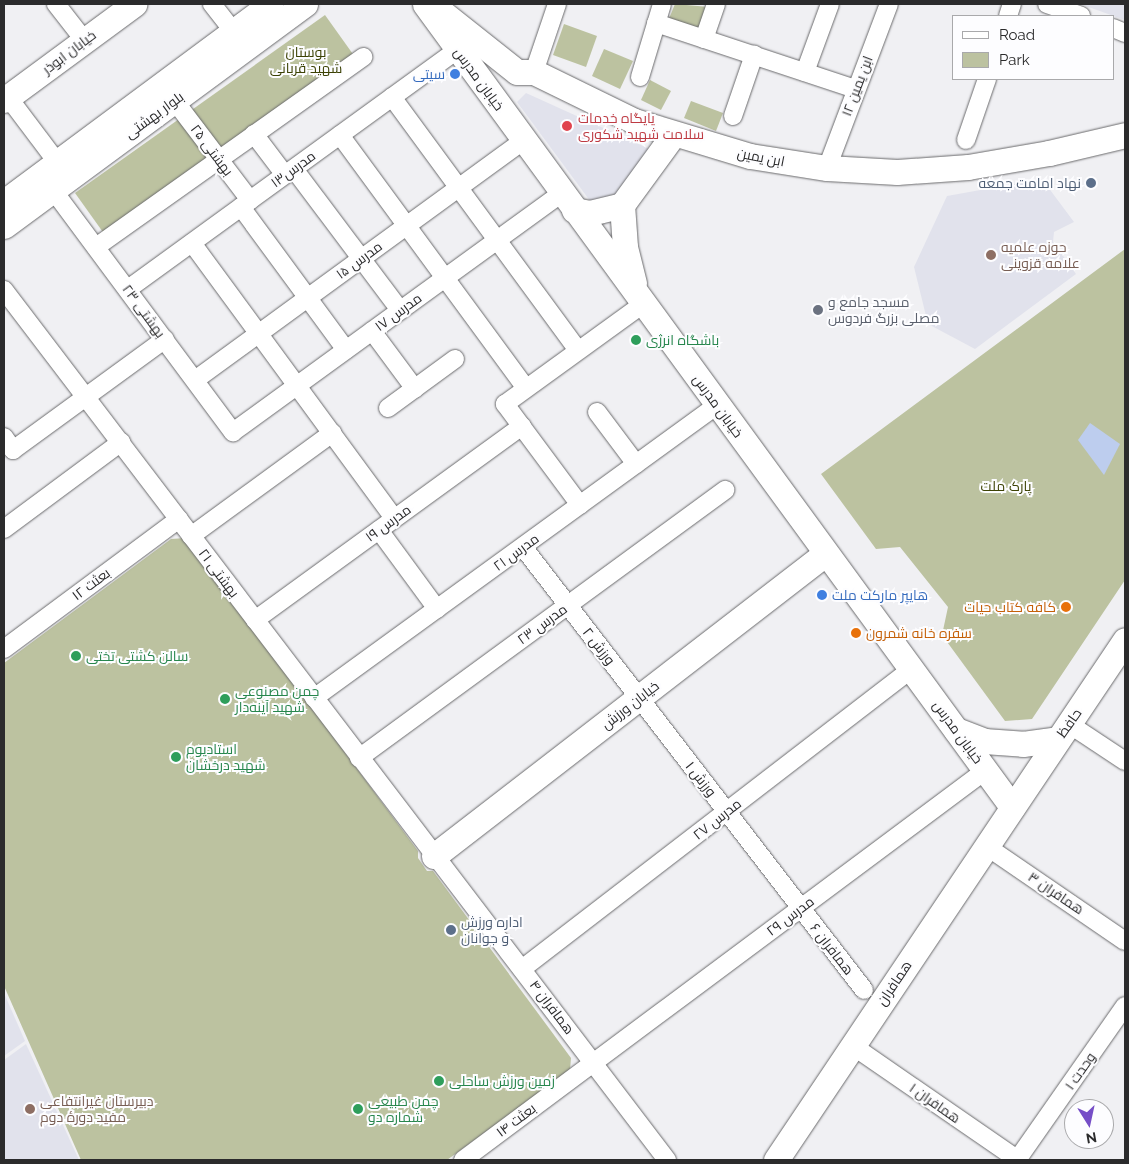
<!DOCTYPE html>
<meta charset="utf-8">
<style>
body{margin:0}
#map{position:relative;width:1129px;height:1164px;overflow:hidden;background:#f0f0f3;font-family:Raleway,Cairo,sans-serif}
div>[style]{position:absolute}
.built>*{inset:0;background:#e1e2ec}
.green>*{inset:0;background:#bcc2a0}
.water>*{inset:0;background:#bdcdee}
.roads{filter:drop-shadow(0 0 1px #6a6a6c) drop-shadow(0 0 1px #6a6a6c)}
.street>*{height:18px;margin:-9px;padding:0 9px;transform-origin:9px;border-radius:9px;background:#fff}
.secondary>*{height:25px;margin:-12.5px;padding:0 12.5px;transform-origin:12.5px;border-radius:12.5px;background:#fff}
.dots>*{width:14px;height:14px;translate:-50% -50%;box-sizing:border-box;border:2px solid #fdfdff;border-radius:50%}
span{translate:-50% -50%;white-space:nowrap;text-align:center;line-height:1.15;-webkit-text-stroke:4px #fdfdff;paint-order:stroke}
.street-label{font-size:14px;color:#2b2b2c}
.park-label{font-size:14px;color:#3c4204}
.shop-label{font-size:14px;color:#366cbe}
.right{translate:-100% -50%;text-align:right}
.left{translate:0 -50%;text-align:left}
.health-label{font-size:14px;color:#be3a42}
.service-label{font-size:14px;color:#4e5e75}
.education-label{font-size:14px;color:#785e54}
.worship-label{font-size:14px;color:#5b616d}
.leisure-label{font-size:14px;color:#27864d}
.food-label{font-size:14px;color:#c56008}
.frame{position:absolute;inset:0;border:5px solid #2b2b2c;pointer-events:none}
.legend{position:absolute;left:952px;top:15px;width:162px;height:65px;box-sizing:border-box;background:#fdfdff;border:1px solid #a9a9ab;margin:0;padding:6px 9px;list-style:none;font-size:15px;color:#2b2b2c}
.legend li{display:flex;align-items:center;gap:10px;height:25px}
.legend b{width:25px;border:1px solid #a9a9ab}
.north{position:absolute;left:1064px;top:1099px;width:50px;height:50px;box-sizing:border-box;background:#fdfdff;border:1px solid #a9a9ab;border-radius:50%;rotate:170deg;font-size:14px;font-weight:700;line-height:20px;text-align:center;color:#2b2b2c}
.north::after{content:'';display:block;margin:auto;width:18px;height:22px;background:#764ec7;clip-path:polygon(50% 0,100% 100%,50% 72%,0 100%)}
</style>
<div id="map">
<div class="built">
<div style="clip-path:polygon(1080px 4px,1125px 4px,1125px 20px)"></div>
<div style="clip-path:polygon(526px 93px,654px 151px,619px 201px,596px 209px,517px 102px)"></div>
<div style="clip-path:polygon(1042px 179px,1074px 222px,1054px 232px,1053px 242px,1076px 274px,975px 349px,928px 324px,914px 267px,947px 196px)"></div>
<div style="clip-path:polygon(4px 993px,25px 1041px,4px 1056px)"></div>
<div style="clip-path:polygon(26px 1044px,79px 1160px,6px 1160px,4px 1157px,4px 1060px)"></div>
</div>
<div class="green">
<div style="clip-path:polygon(675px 4px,709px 7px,700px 33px,668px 21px)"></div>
<div style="clip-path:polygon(325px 15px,355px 57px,105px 235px,75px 193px)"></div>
<div style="clip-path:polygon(564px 24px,597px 36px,586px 67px,553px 55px)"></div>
<div style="clip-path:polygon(604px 49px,633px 61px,620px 89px,592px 76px)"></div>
<div style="clip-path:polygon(650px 80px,671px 91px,661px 110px,641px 100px)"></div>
<div style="clip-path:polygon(691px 101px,723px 113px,716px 131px,684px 118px)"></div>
<div style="clip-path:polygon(1125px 249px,1125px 580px,1032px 719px,1005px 721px,942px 635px,948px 607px,900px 547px,876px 549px,821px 474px)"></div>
<div style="clip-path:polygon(186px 538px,418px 851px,418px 858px,427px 871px,433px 871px,571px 1058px,570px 1070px,447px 1160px,81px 1160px,4px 986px,4px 663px,171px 539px)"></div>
</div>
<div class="water">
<div style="clip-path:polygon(1090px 423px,1120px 444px,1104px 475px,1078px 440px)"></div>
</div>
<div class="roads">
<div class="street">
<div style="left:56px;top:4px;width:46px;rotate:52.1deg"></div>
<div style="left:212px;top:4px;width:34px;rotate:52deg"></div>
<div style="left:1047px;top:4px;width:36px;rotate:19deg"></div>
<div style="left:1008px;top:16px;width:13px;rotate:-72deg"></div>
<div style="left:656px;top:23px;width:210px;rotate:18.3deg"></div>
<div style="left:1113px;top:28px;width:13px;rotate:23deg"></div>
<div style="left:704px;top:39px;width:37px;rotate:-71deg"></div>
<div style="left:534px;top:72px;width:72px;rotate:-71.3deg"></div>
<div style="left:805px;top:72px;width:72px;rotate:-69.8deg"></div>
<div style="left:640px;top:77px;width:76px;rotate:-73.2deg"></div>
<div style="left:8px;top:97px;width:81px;rotate:53deg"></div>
<div style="left:392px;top:97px;width:314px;rotate:53.7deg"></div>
<div style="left:174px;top:100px;width:126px;rotate:52.8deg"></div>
<div style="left:733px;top:116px;width:65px;rotate:-71deg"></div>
<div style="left:254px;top:134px;width:51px;rotate:52.9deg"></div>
<div style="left:340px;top:135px;width:314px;rotate:53.7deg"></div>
<div style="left:966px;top:140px;width:65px;rotate:-71deg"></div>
<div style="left:827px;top:168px;width:175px;rotate:-69.3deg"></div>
<div style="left:294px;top:169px;width:176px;rotate:53.1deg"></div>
<div style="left:53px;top:190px;width:302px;rotate:53.4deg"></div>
<div style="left:233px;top:432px;width:407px;rotate:-36deg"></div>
<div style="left:241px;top:207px;width:177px;rotate:53.7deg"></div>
<div style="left:192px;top:243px;width:341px;rotate:53.7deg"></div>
<div style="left:96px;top:247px;width:328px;rotate:-35.4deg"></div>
<div style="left:128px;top:289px;width:408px;rotate:-36deg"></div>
<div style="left:4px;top:290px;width:1094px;rotate:52.69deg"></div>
<div style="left:372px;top:331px;width:72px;rotate:53.4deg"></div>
<div style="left:195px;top:380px;width:407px;rotate:-36.1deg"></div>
<div style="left:388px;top:408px;width:83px;rotate:-36.2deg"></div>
<div style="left:597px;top:412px;width:65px;rotate:53.1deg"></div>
<div style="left:4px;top:437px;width:16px;rotate:55deg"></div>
<div style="left:13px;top:450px;width:188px;rotate:-36.1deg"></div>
<div style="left:580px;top:505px;width:126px;rotate:-126.6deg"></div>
<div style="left:505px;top:404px;width:170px;rotate:-35.9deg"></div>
<div style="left:4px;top:529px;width:146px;rotate:-36.6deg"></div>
<div style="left:379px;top:530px;width:98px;rotate:53.7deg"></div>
<div style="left:191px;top:536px;width:175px;rotate:-36.1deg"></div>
<div style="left:523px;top:547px;width:559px;rotate:52.41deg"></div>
<div style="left:255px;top:620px;width:330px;rotate:-36deg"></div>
<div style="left:4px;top:649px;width:218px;rotate:-36.6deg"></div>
<div style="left:314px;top:698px;width:498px;rotate:-36deg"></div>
<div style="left:1069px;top:724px;width:67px;rotate:33.5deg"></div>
<div style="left:359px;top:758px;width:454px;rotate:-36.2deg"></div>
<div style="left:986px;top:846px;width:168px;rotate:34.4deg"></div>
<div style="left:522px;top:969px;width:491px;rotate:-37.6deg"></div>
<div style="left:853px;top:1046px;width:201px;rotate:34.6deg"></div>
<div style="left:463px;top:1160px;width:652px;rotate:-36.71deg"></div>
<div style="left:1017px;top:1160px;width:188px;rotate:-55deg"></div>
</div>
<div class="secondary">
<div style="left:425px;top:4px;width:995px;rotate:53.83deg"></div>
<div style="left:444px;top:14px;width:93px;rotate:38.5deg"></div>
<div style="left:517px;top:72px;width:17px"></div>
<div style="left:534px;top:72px;width:111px;rotate:26.1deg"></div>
<div style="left:634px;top:121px;width:121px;rotate:16.8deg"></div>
<div style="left:750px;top:156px;width:78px;rotate:8.9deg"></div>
<div style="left:827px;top:168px;width:70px;rotate:3.3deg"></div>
<div style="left:897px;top:172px;width:71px;rotate:-4deg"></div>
<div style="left:968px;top:167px;width:82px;rotate:-9.8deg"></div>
<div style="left:1049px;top:153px;width:78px;rotate:-13.3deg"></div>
<div style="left:4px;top:100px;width:162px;rotate:-36.4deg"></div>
<div style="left:4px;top:202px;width:332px;rotate:-36.6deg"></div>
<div style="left:622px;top:205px;width:42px;rotate:85.9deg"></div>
<div style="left:625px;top:247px;width:37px;rotate:76deg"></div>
<div style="left:622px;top:205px;width:87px;rotate:-53.9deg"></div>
<div style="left:574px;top:210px;width:16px;rotate:11deg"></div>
<div style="left:590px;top:213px;width:33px;rotate:-14deg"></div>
<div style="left:4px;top:226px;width:374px;rotate:-36.4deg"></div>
<div style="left:956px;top:730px;width:30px;rotate:21deg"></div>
<div style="left:984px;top:741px;width:39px;rotate:4deg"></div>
<div style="left:1023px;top:744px;width:35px;rotate:-8deg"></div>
<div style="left:434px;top:856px;width:495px;rotate:-37.7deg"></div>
<div style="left:776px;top:1160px;width:626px;rotate:-56.13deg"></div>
</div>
</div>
<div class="dots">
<div style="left:455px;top:74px;background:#3f7fe0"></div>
<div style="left:567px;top:126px;background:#e0444e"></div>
<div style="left:1091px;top:183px;background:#5c6f8a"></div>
<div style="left:991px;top:255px;background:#8d6e63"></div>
<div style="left:818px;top:310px;background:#6b7280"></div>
<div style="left:636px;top:340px;background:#2e9e5b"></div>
<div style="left:822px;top:595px;background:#3f7fe0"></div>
<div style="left:1066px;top:607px;background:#e8710a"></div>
<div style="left:856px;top:633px;background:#e8710a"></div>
<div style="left:76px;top:656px;background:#2e9e5b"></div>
<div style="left:225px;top:699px;background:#2e9e5b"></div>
<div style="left:176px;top:757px;background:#2e9e5b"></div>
<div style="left:451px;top:930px;background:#5c6f8a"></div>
<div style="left:439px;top:1081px;background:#2e9e5b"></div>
<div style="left:30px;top:1109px;background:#8d6e63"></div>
<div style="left:358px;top:1109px;background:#2e9e5b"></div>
</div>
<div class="street-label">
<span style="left:69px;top:52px;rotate:-37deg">خیابان ابوذر</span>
<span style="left:479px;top:79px;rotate:54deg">خیابان مدرس</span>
<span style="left:857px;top:86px;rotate:-69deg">ابن یمین ۱۲</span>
<span style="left:154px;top:115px;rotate:-36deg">بلوار بهشتی</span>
<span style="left:212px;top:150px;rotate:53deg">بهشتی ۲۵</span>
<span style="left:761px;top:157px;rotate:11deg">ابن یمین</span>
<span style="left:293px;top:169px;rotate:-36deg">مدرس۱۳</span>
<span style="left:359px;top:260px;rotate:-36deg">مدرس ۱۵</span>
<span style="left:144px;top:311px;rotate:54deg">بهشتی ۲۳</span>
<span style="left:398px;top:312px;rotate:-36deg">مدرس ۱۷</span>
<span style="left:718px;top:406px;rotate:54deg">خیابان مدرس</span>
<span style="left:388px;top:523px;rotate:-36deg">مدرس ۱۹</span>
<span style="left:516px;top:552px;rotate:-36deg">مدرس ۲۱</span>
<span style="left:219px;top:573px;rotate:53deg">بهشتی ۲۱</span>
<span style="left:91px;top:584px;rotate:-37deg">بعثت ۱۲</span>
<span style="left:542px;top:624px;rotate:-36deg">مدرس ۲۳</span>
<span style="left:599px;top:646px;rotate:52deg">ورزش ۲</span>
<span style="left:630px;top:705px;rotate:-38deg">خیابان ورزش</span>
<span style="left:1069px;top:723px;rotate:-55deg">حافظ</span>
<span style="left:958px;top:732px;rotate:54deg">خیابان مدرس</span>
<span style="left:701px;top:779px;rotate:52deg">ورزش ۱</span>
<span style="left:717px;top:819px;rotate:-38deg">مدرس ۲۷</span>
<span style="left:1056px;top:893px;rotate:34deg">همافران ۳</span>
<span style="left:790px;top:916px;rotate:-37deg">مدرس ۲۹</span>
<span style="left:832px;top:949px;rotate:52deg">همافران ۶</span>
<span style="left:894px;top:983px;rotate:-56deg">همافران</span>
<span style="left:552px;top:1007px;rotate:53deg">همافران ۴</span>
<span style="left:1080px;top:1071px;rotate:-55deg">وحدت ۱</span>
<span style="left:935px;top:1103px;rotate:35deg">همافران ۱</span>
<span style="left:516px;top:1120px;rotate:-37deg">بعثت ۱۴</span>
</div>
<div class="park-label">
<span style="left:306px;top:60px">بوستان<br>شهید قربانی</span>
<span style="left:1006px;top:486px">پارک ملت</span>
</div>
<div class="shop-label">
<span class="right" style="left:445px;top:74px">سیتی</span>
<span class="left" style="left:832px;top:595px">هایپر مارکت ملت</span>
</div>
<div class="health-label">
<span class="left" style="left:578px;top:126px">پایگاه خدمات<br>سلامت شهید شکوری</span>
</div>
<div class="service-label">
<span class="right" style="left:1081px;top:183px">نهاد امامت جمعه</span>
<span class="left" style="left:461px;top:930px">اداره ورزش<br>و جوانان</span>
</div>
<div class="education-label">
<span class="left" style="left:1001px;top:255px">حوزه علمیه<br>علامه قزوینی</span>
<span class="left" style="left:40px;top:1109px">دبیرستان غیرانتفاعی<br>مفید دورهٔ دوم</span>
</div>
<div class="worship-label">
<span class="left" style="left:828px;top:310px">مسجد جامع و<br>مصلی بزرگ فردوس</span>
</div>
<div class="leisure-label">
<span class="left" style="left:646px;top:340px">باشگاه انرژی</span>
<span class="left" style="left:86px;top:656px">سالن کشتی تختی</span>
<span class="left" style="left:235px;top:699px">چمن مصنوعی<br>شهید آینه‌دار</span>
<span class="left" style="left:186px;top:757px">استادیوم<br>شهید درخشان</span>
<span class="left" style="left:449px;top:1081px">زمین ورزش ساحلی</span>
<span class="left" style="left:368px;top:1109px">چمن طبیعی<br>شماره دو</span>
</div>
<div class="food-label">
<span class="right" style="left:1056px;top:607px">کافه کتاب حیات</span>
<span class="left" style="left:866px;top:633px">سفره خانه شمرون</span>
</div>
<div class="frame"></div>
<ul class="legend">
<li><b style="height:6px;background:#fff"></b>Road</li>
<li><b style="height:14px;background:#bcc2a0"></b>Park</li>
</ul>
<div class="north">N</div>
</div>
